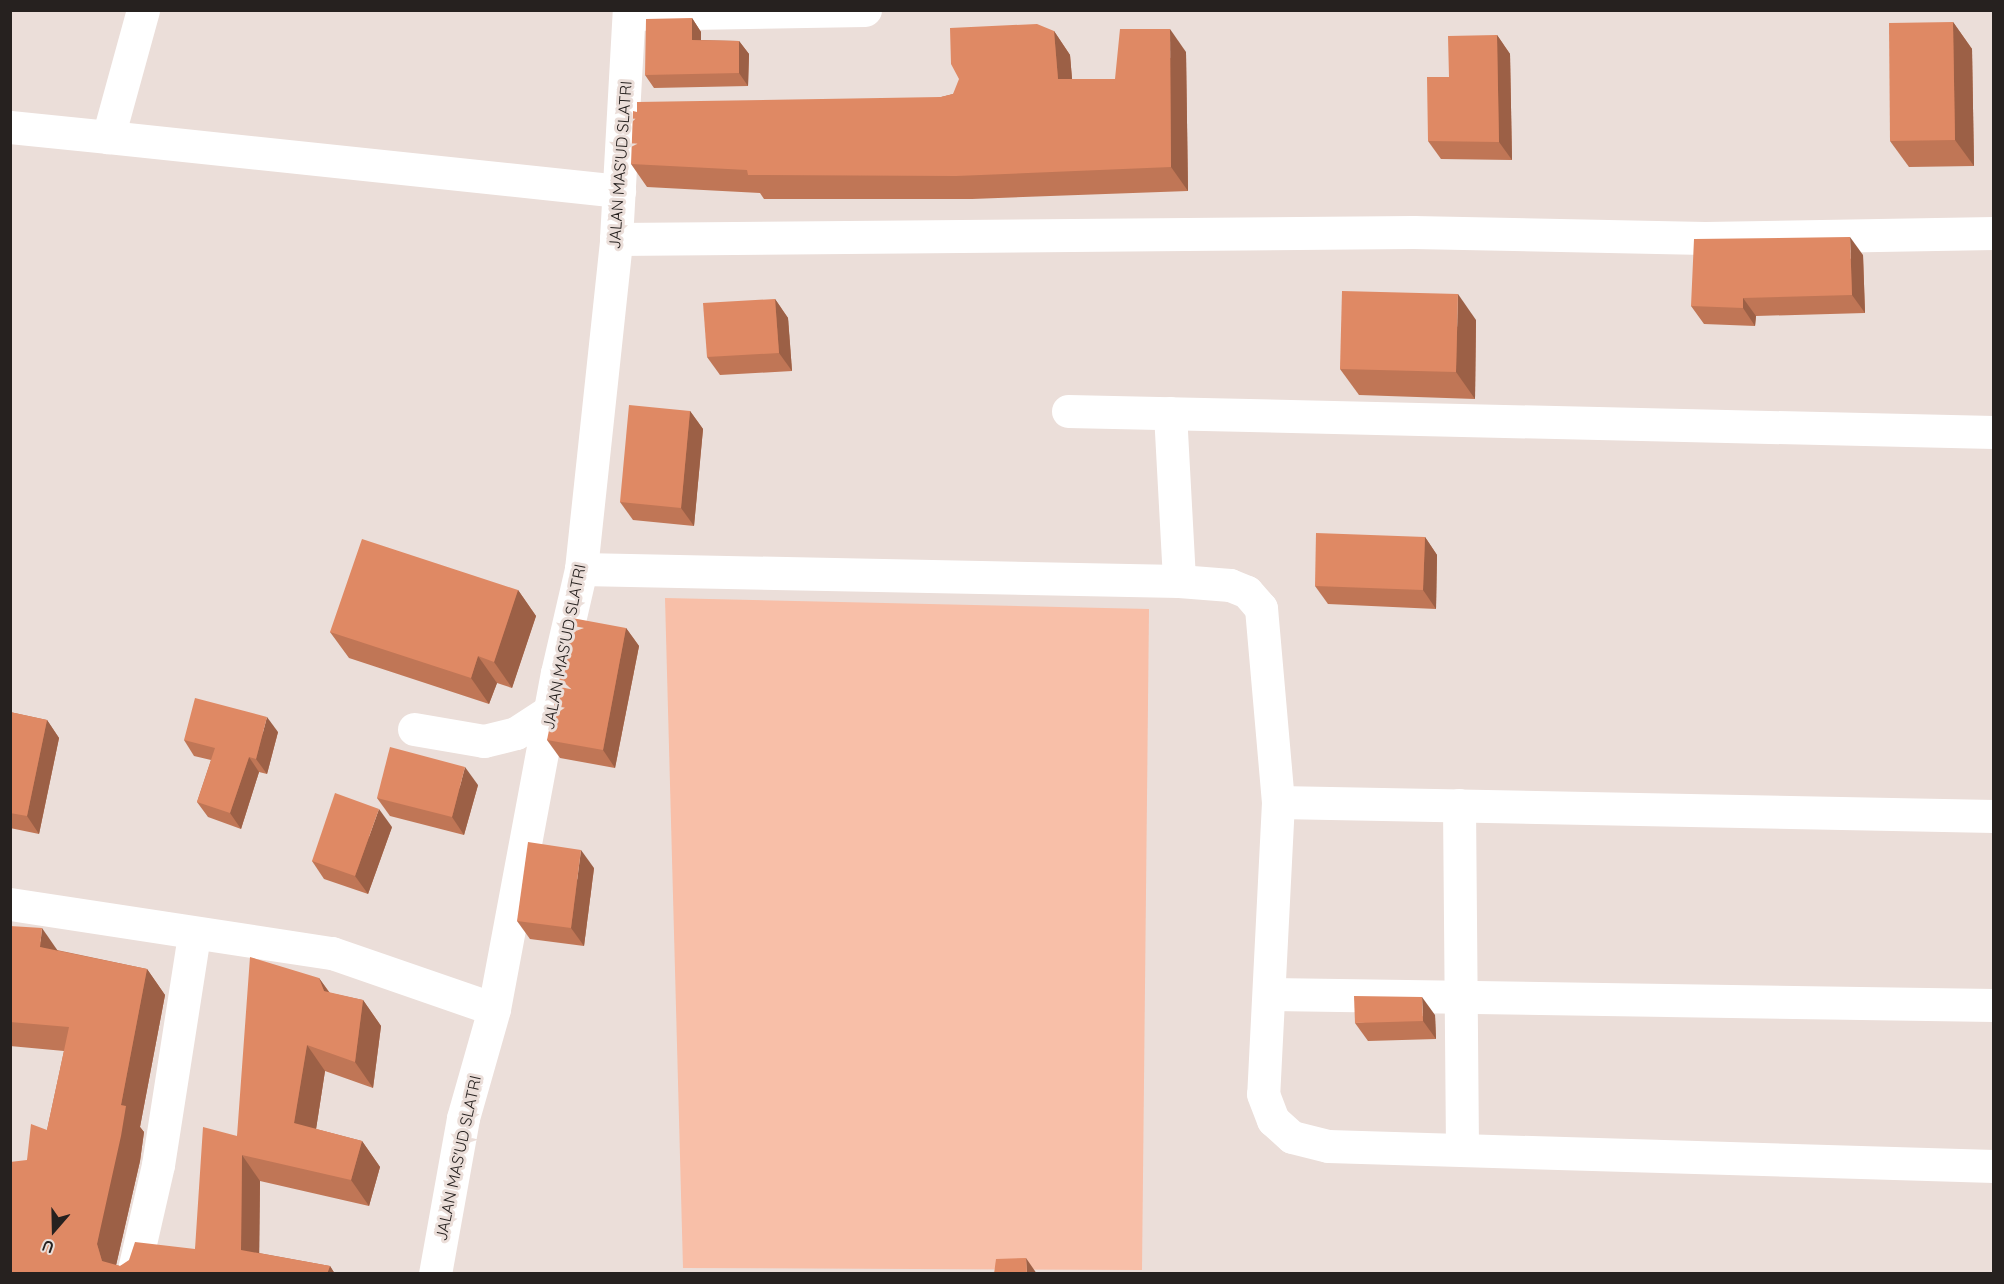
<!DOCTYPE html>
<style>
body{margin:0}
#map{position:relative;width:2004px;height:1284px;overflow:hidden;background:#ebded9;font-family:Quicksand,sans-serif}
div>[style]{position:absolute}
.green>*{inset:0;background:#f8bfa8}
.minor>*{height:33px;margin:-16.5px;padding:0 16.5px;transform-origin:16.5px;border-radius:16.5px;background:#fff}
.wall>*{inset:0;background:#c07656}
.shaded-wall>*{inset:0;background:#9c6046}
.building>*{inset:0;background:#df8964}
span{translate:-50% -50%;white-space:nowrap;text-align:center;line-height:1.15;-webkit-text-stroke:6px #ebded9;paint-order:stroke}
.street-label{font-size:16px;color:#26211f}
.frame{position:absolute;inset:0;border:12px solid #26211f;pointer-events:none}
.north{position:absolute;left:24px;top:1200px;width:60px;height:60px;-webkit-text-stroke:4px #ebded9;paint-order:stroke;rotate:200deg;font-size:16px;font-weight:700;line-height:24px;text-align:center;color:#26211f}
.north::after{content:'';display:block;margin:auto;width:21px;height:27px;background:#26211f;clip-path:polygon(50% 0,100% 100%,50% 72%,0 100%)}
</style>
<div id="map">
<div class="green">
<div style="clip-path:polygon(665px 598px,1149px 609px,1142px 1270px,683px 1268px)"></div>
</div>
<div class="minor">
<div style="left:143px;top:10px;width:132px;rotate:105.4deg"></div>
<div style="left:108px;top:137px;width:514px;rotate:6.03deg"></div>
<div style="left:629px;top:14px;width:236px;rotate:-1deg"></div>
<div style="left:10px;top:127px;width:99px;rotate:5.8deg"></div>
<div style="left:616px;top:239px;width:797px;rotate:-0.5deg"></div>
<div style="left:1413px;top:232px;width:292px;rotate:1.2deg"></div>
<div style="left:1705px;top:238px;width:289px;rotate:-1deg"></div>
<div style="left:1068px;top:411px;width:926px;rotate:1.3deg"></div>
<div style="left:1170px;top:413px;width:168px;rotate:86.9deg"></div>
<div style="left:581px;top:569px;width:598px;rotate:1.15deg"></div>
<div style="left:1179px;top:581px;width:51px;rotate:4.5deg"></div>
<div style="left:1230px;top:585px;width:18px;rotate:22deg"></div>
<div style="left:1247px;top:592px;width:21px;rotate:49deg"></div>
<div style="left:1261px;top:608px;width:195px;rotate:85deg"></div>
<div style="left:1278px;top:802px;width:292px;rotate:92.9deg"></div>
<div style="left:1263px;top:1094px;width:28px;rotate:69deg"></div>
<div style="left:1273px;top:1120px;width:25px;rotate:42deg"></div>
<div style="left:1292px;top:1137px;width:37px;rotate:14deg"></div>
<div style="left:1328px;top:1146px;width:666px;rotate:1.72deg"></div>
<div style="left:414px;top:729px;width:71px;rotate:9.7deg"></div>
<div style="left:484px;top:741px;width:33px;rotate:-14deg"></div>
<div style="left:516px;top:733px;width:42px;rotate:-33.3deg"></div>
<div style="left:1278px;top:802px;width:716px;rotate:1.12deg"></div>
<div style="left:1459px;top:805px;width:345px;rotate:89.5deg"></div>
<div style="left:10px;top:904px;width:326px;rotate:8.7deg"></div>
<div style="left:332px;top:953px;width:171px;rotate:19.1deg"></div>
<div style="left:1271px;top:994px;width:723px;rotate:0.87deg"></div>
<div style="left:133px;top:1274px;width:112px;rotate:-77.1deg"></div>
<div style="left:158px;top:1165px;width:234px;rotate:-81.1deg"></div>
<div style="left:435px;top:1274px;width:158px;rotate:-79.8deg"></div>
<div style="left:463px;top:1118px;width:113px;rotate:-74.1deg"></div>
<div style="left:494px;top:1009px;width:342px;rotate:-79.4deg"></div>
<div style="left:557px;top:673px;width:107px;rotate:-77deg"></div>
<div style="left:581px;top:569px;width:332px;rotate:-83.9deg"></div>
<div style="left:616px;top:239px;width:229px;rotate:-86.8deg"></div>
</div>
<div class="wall">
<div style="clip-path:polygon(692px 18px,701px 32px,701px 40px,739px 41px,749px 54px,748px 86px,654px 88px,645px 75px)"></div>
<div style="clip-path:polygon(1953px 22px,1972px 49px,1974px 166px,1909px 167px,1890px 141px)"></div>
<div style="clip-path:polygon(1054px 31px,1070px 55px,1072px 79px,1115px 79px,1186px 52px,1188px 191px,972px 199px,764px 199px,760px 193px,647px 187px,631px 164px,941px 97px,953px 94px)"></div>
<div style="clip-path:polygon(1497px 35px,1510px 54px,1512px 160px,1441px 159px,1428px 141px,1449px 77px)"></div>
<div style="clip-path:polygon(1863px 255px,1865px 313px,1756px 316px,1755px 326px,1704px 324px,1691px 306px)"></div>
<div style="clip-path:polygon(775px 299px,788px 318px,792px 371px,720px 375px,707px 357px)"></div>
<div style="clip-path:polygon(1476px 320px,1475px 399px,1359px 395px,1340px 369px)"></div>
<div style="clip-path:polygon(690px 411px,703px 429px,694px 526px,633px 520px,620px 502px)"></div>
<div style="clip-path:polygon(1425px 537px,1437px 555px,1436px 609px,1328px 604px,1315px 586px)"></div>
<div style="clip-path:polygon(518px 590px,536px 616px,512px 688px,497px 683px,489px 704px,349px 658px,330px 632px)"></div>
<div style="clip-path:polygon(626px 628px,639px 646px,615px 768px,560px 758px,547px 740px)"></div>
<div style="clip-path:polygon(10px 712px,47px 720px,59px 738px,39px 834px,10px 828px)"></div>
<div style="clip-path:polygon(278px 732px,267px 774px,259px 772px,241px 829px,208px 817px,197px 802px,211px 760px,194px 756px,184px 740px)"></div>
<div style="clip-path:polygon(478px 785px,464px 835px,390px 816px,377px 798px)"></div>
<div style="clip-path:polygon(392px 827px,368px 894px,324px 879px,312px 861px)"></div>
<div style="clip-path:polygon(594px 868px,584px 946px,530px 939px,517px 921px)"></div>
<div style="clip-path:polygon(10px 926px,57px 950px,147px 969px,165px 995px,140px 1127px,144px 1132px,140px 1161px,116px 1265px,120px 1266px,195px 1249px,237px 1136px,319px 978px,330px 993px,363px 1000px,381px 1026px,373px 1088px,325px 1071px,316px 1129px,362px 1141px,380px 1167px,369px 1206px,260px 1181px,259px 1253px,330px 1266px,335px 1274px,10px 1274px,27px 1160px,47px 1130px,64px 1051px,10px 1046px)"></div>
<div style="clip-path:polygon(1435px 1015px,1436px 1039px,1368px 1041px,1355px 1023px)"></div>
</div>
<div class="shaded-wall">
<div style="clip-path:polygon(692px 18px,701px 32px,701px 53px,692px 40px)"></div>
<div style="clip-path:polygon(1953px 22px,1972px 49px,1974px 166px,1955px 140px)"></div>
<div style="clip-path:polygon(1170px 29px,1186px 52px,1188px 191px,1171px 167px)"></div>
<div style="clip-path:polygon(1054px 31px,1070px 55px,1074px 102px,1058px 79px)"></div>
<div style="clip-path:polygon(1497px 35px,1510px 54px,1512px 160px,1499px 142px)"></div>
<div style="clip-path:polygon(739px 41px,749px 54px,748px 86px,739px 73px)"></div>
<div style="clip-path:polygon(1850px 237px,1863px 255px,1865px 313px,1852px 295px)"></div>
<div style="clip-path:polygon(1458px 294px,1476px 320px,1475px 399px,1456px 372px)"></div>
<div style="clip-path:polygon(1743px 298px,1756px 316px,1755px 326px,1743px 308px)"></div>
<div style="clip-path:polygon(775px 299px,788px 318px,792px 371px,779px 353px)"></div>
<div style="clip-path:polygon(690px 411px,703px 429px,694px 526px,681px 508px)"></div>
<div style="clip-path:polygon(1425px 537px,1437px 555px,1436px 609px,1423px 590px)"></div>
<div style="clip-path:polygon(518px 590px,536px 616px,512px 688px,494px 662px)"></div>
<div style="clip-path:polygon(626px 628px,639px 646px,615px 768px,603px 750px)"></div>
<div style="clip-path:polygon(478px 656px,497px 683px,489px 704px,471px 678px)"></div>
<div style="clip-path:polygon(267px 717px,278px 732px,267px 774px,256px 759px)"></div>
<div style="clip-path:polygon(47px 720px,59px 738px,39px 834px,27px 816px)"></div>
<div style="clip-path:polygon(249px 757px,259px 772px,241px 829px,230px 813px)"></div>
<div style="clip-path:polygon(465px 767px,478px 785px,464px 835px,452px 817px)"></div>
<div style="clip-path:polygon(379px 809px,392px 827px,368px 894px,355px 876px)"></div>
<div style="clip-path:polygon(581px 850px,594px 868px,584px 946px,571px 928px)"></div>
<div style="clip-path:polygon(42px 928px,60px 954px,40px 947px)"></div>
<div style="clip-path:polygon(147px 969px,165px 995px,140px 1127px,144px 1132px,140px 1161px,115px 1270px,102px 1261px,97px 1244px,121px 1105px)"></div>
<div style="clip-path:polygon(319px 978px,337px 1004px,324px 991px)"></div>
<div style="clip-path:polygon(1422px 997px,1435px 1015px,1436px 1039px,1423px 1021px)"></div>
<div style="clip-path:polygon(363px 1000px,381px 1026px,373px 1088px,355px 1062px)"></div>
<div style="clip-path:polygon(307px 1045px,325px 1071px,313px 1149px,294px 1123px)"></div>
<div style="clip-path:polygon(362px 1141px,380px 1167px,369px 1206px,351px 1180px)"></div>
<div style="clip-path:polygon(242px 1155px,260px 1181px,259px 1274px,241px 1250px)"></div>
<div style="clip-path:polygon(1026px 1258px,1037px 1274px,1027px 1274px)"></div>
<div style="clip-path:polygon(330px 1266px,335px 1274px,327px 1274px)"></div>
</div>
<div class="building">
<div style="clip-path:polygon(692px 18px,692px 40px,739px 41px,739px 73px,645px 75px,646px 19px)"></div>
<div style="clip-path:polygon(1953px 22px,1955px 140px,1890px 141px,1889px 23px)"></div>
<div style="clip-path:polygon(1037px 24px,1054px 31px,1058px 79px,1115px 79px,1120px 29px,1170px 29px,1171px 167px,956px 176px,748px 175px,747px 170px,631px 164px,633px 111px,637px 112px,637px 102px,941px 97px,953px 94px,959px 79px,951px 64px,950px 28px)"></div>
<div style="clip-path:polygon(1497px 35px,1499px 142px,1428px 141px,1427px 77px,1449px 77px,1448px 36px)"></div>
<div style="clip-path:polygon(1850px 237px,1852px 295px,1743px 298px,1743px 308px,1691px 306px,1694px 239px)"></div>
<div style="clip-path:polygon(1342px 291px,1458px 294px,1456px 372px,1340px 369px)"></div>
<div style="clip-path:polygon(775px 299px,779px 353px,707px 357px,703px 303px)"></div>
<div style="clip-path:polygon(629px 405px,690px 411px,681px 508px,620px 502px)"></div>
<div style="clip-path:polygon(1316px 533px,1425px 537px,1423px 590px,1315px 586px)"></div>
<div style="clip-path:polygon(362px 539px,518px 590px,494px 662px,478px 656px,471px 678px,330px 632px)"></div>
<div style="clip-path:polygon(572px 618px,626px 628px,603px 750px,547px 740px)"></div>
<div style="clip-path:polygon(195px 698px,267px 717px,256px 759px,249px 757px,230px 813px,197px 802px,215px 748px,184px 740px)"></div>
<div style="clip-path:polygon(10px 712px,47px 720px,27px 816px,10px 813px)"></div>
<div style="clip-path:polygon(390px 747px,465px 767px,452px 817px,377px 798px)"></div>
<div style="clip-path:polygon(335px 793px,379px 809px,355px 876px,312px 861px)"></div>
<div style="clip-path:polygon(528px 842px,581px 850px,571px 928px,517px 921px)"></div>
<div style="clip-path:polygon(10px 926px,42px 928px,40px 947px,147px 969px,121px 1105px,126px 1106px,121px 1136px,97px 1244px,102px 1261px,120px 1266px,129px 1260px,135px 1242px,195px 1249px,203px 1127px,237px 1136px,250px 957px,319px 978px,324px 991px,363px 1000px,355px 1062px,307px 1045px,294px 1123px,362px 1141px,351px 1180px,242px 1155px,241px 1250px,330px 1266px,327px 1274px,10px 1274px,10px 1162px,27px 1160px,31px 1124px,47px 1130px,69px 1027px,10px 1022px)"></div>
<div style="clip-path:polygon(1354px 996px,1422px 997px,1423px 1021px,1355px 1023px)"></div>
<div style="clip-path:polygon(1026px 1258px,1027px 1274px,994px 1274px,996px 1259px)"></div>
</div>
<div class="street-label">
<span style="left:620px;top:165px;rotate:-86deg">JALAN MAS'UD SLATRI</span>
<span style="left:564px;top:647px;rotate:-79deg">JALAN MAS'UD SLATRI</span>
<span style="left:458px;top:1158px;rotate:-78deg">JALAN MAS'UD SLATRI</span>
</div>
<div class="frame"></div>
<div class="north">U</div>
</div>
